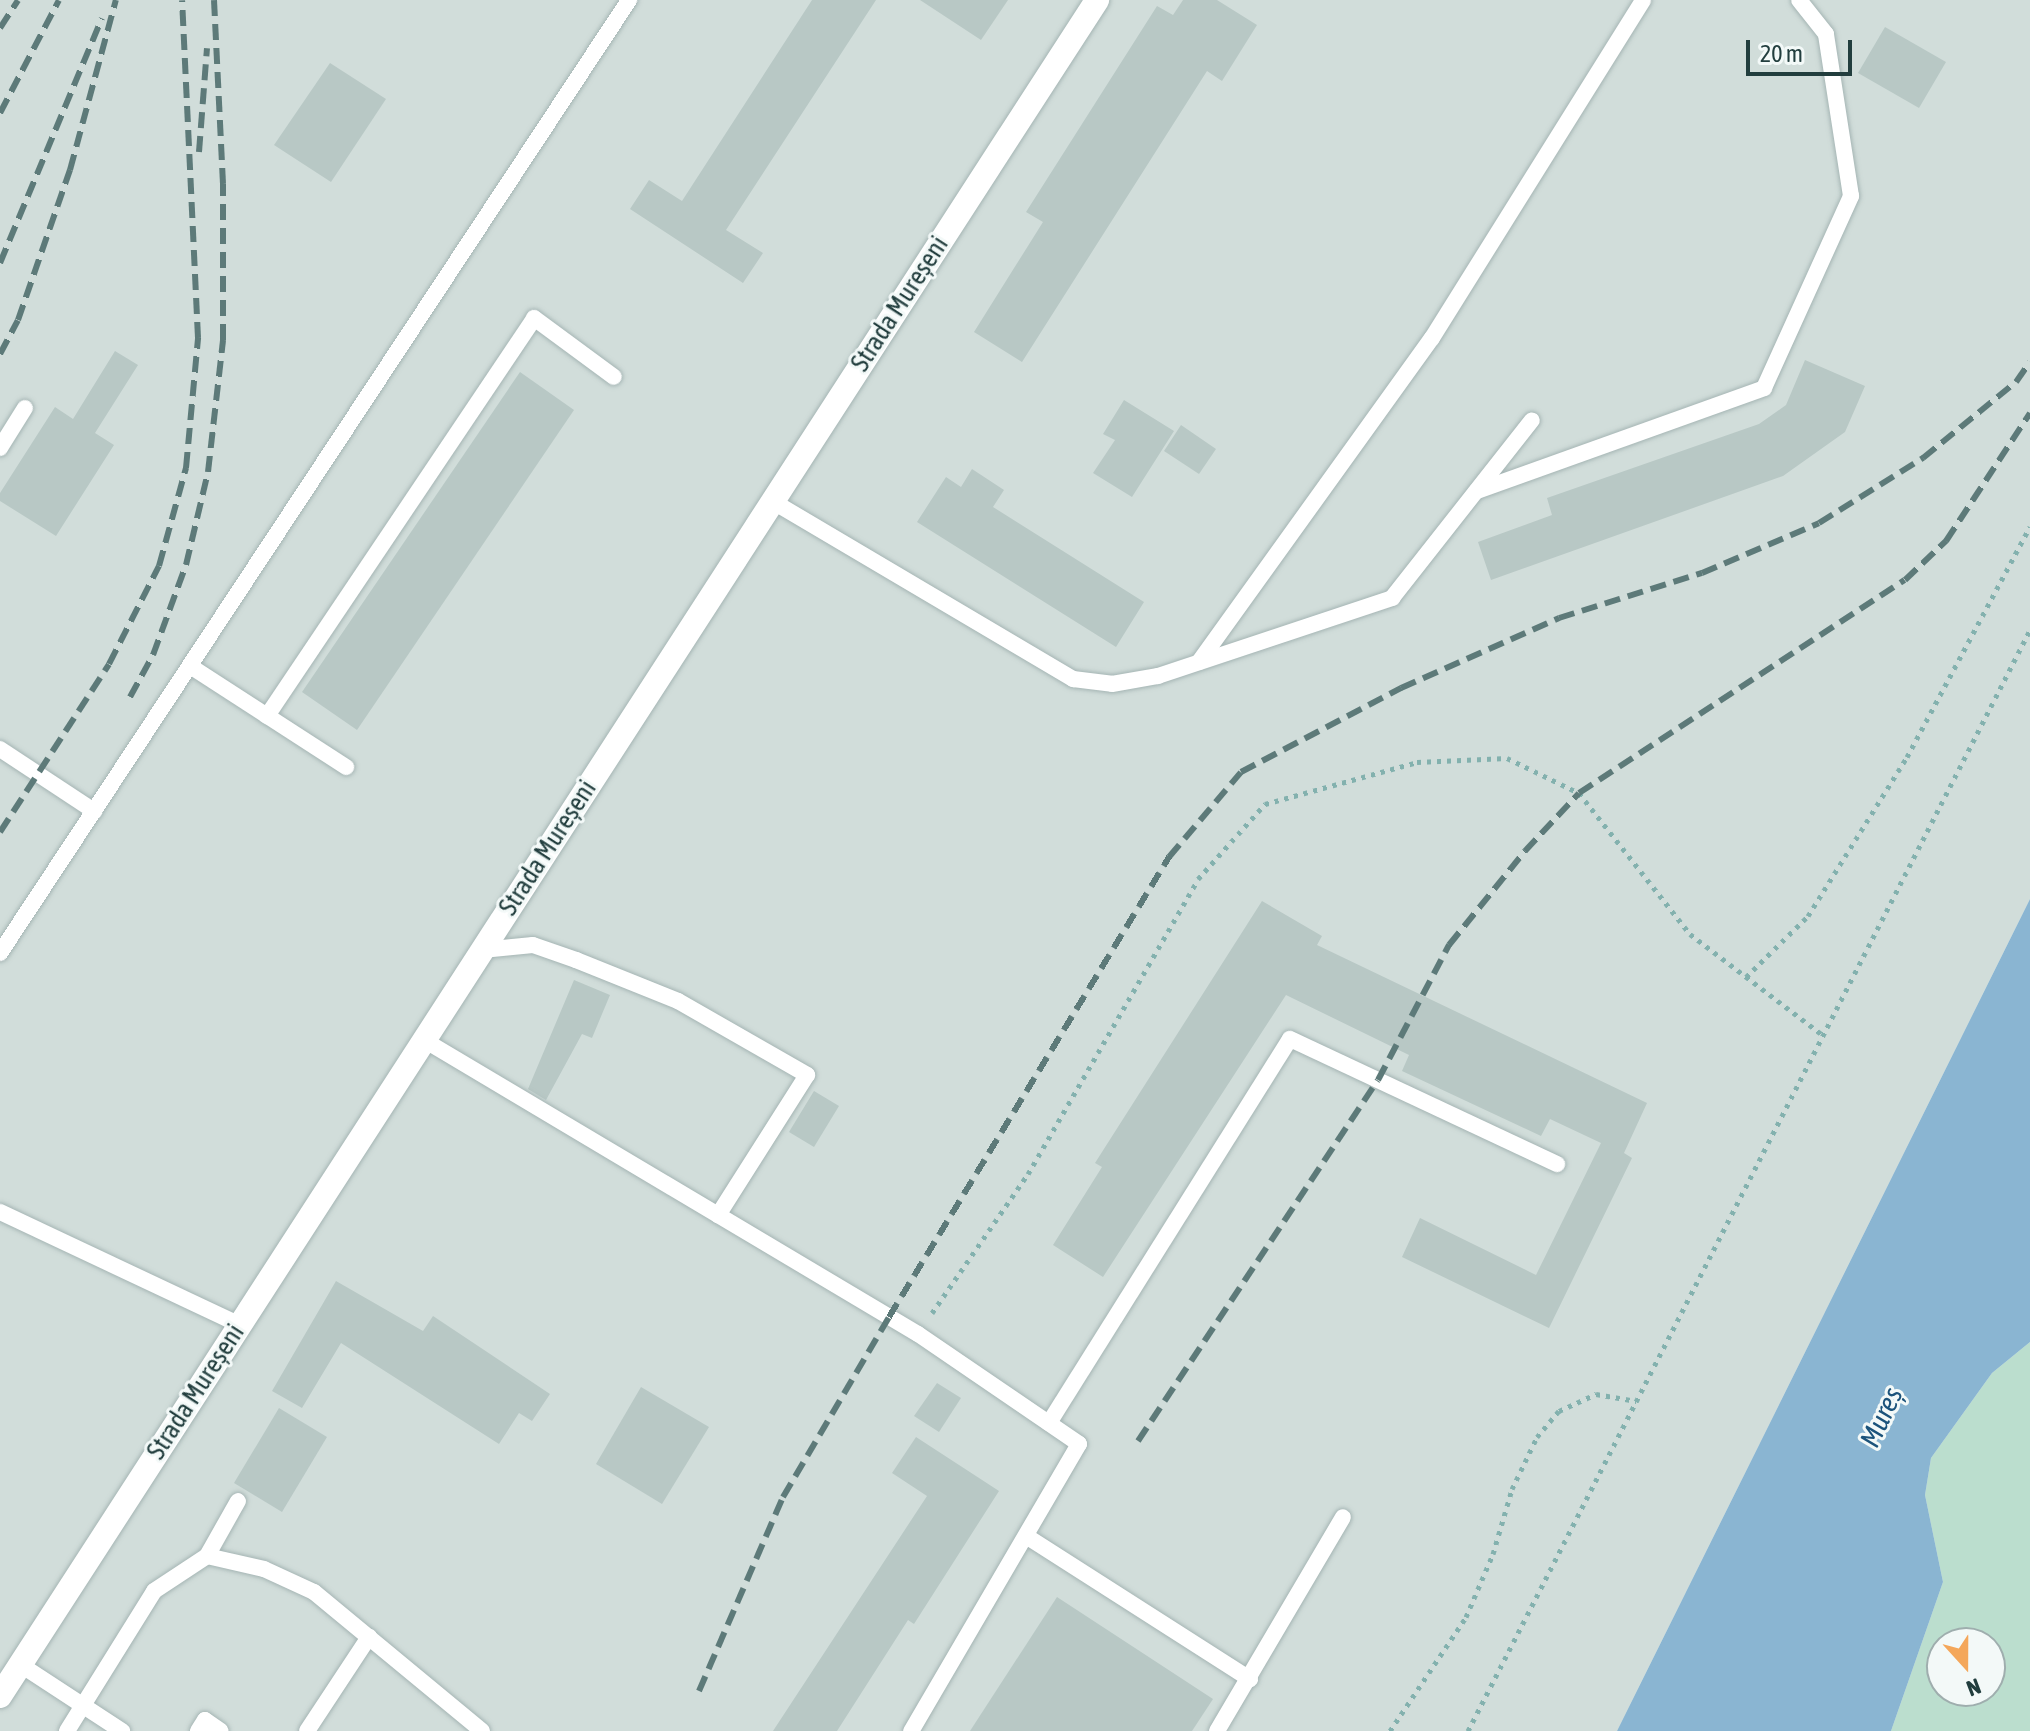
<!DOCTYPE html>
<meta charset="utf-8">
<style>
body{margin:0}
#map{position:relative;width:2030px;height:1731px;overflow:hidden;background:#e3edeb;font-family:"Asap Condensed",sans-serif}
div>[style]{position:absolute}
.built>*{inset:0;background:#d1ddda}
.green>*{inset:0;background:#bbdece}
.water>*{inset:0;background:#8ab5d2}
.building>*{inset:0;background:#b8c8c5}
.path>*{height:5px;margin-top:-2.5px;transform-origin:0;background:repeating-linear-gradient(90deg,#83b1ae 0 4px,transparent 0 10px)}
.roads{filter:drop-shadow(0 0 2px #a5b5b4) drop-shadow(0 0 2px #a5b5b4)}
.lane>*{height:16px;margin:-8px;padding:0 8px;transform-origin:8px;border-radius:8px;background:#fff}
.street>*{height:24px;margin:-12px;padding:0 12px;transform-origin:12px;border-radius:12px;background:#fff}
.rail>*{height:6px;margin-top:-3px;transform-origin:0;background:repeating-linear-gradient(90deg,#5d7a79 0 16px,transparent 0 24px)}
span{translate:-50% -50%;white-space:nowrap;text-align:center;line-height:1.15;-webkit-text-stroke:6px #f3f9f8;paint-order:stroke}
.street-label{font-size:26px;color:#223e3e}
.water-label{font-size:28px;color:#1b537b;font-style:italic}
.north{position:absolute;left:1926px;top:1627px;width:80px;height:80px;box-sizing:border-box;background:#f3f9f8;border:2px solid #9faeae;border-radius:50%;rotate:159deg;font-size:22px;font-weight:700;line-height:32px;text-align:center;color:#223e3e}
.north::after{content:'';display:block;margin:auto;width:28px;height:36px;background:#f4a75a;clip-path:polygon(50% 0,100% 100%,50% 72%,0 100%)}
.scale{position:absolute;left:1746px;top:40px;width:106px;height:36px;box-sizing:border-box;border:4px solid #223e3e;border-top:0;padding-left:10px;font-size:24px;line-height:28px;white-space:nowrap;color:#223e3e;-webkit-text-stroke:6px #f3f9f8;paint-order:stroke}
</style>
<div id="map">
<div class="built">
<div style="clip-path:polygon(0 0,2030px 0,2030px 899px,1617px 1731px,0 1731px)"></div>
</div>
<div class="green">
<div style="clip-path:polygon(evenodd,2030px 1342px,2030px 1731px,1891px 1731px,1943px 1582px,1925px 1495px,1931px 1458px,1992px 1373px,2030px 1342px,1942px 1643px,1990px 1643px,1990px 1691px,1942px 1691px,1942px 1643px)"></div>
</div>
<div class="water">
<div style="clip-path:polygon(2030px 899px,2030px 1342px,1992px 1373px,1931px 1458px,1925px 1495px,1943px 1582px,1891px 1731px,1617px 1731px)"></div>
</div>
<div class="building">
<div style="clip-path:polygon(812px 0,876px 0,726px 230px,763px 253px,743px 283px,630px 209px,649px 180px,682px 201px)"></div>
<div style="clip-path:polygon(920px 0,1008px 0,981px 40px)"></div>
<div style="clip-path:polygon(1183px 0,1217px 0,1257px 25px,1222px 81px,1207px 71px,1022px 362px,974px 332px,1043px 222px,1026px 212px,1157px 6px,1173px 15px)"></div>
<div style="clip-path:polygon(1885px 27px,1946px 62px,1919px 108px,1858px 73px)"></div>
<div style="clip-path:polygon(330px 63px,386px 99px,331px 182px,274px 145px)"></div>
<div style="clip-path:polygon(115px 351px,138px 365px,95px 433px,114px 445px,56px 536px,0 501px,0 493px,55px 407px,73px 419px)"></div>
<div style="clip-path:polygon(1805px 360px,1865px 386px,1845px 432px,1783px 476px,1491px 580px,1478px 542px,1552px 515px,1547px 498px,1759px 424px,1786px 405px)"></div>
<div style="clip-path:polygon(520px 372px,574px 410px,357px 730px,302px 692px)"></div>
<div style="clip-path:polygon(1124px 400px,1174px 431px,1132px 497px,1093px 473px,1115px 440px,1103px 434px)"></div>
<div style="clip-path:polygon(1181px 425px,1216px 449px,1199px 474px,1164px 451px)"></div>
<div style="clip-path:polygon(972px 469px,1004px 490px,993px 507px,1144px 602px,1116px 647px,917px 522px,946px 477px,961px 487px)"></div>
<div style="clip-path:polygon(1262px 901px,1322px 936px,1317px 945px,1647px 1103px,1624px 1153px,1632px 1158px,1549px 1328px,1402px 1257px,1420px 1218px,1536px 1275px,1601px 1143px,1550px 1119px,1541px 1136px,1402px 1071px,1409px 1055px,1286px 995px,1103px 1277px,1053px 1245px,1102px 1167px,1095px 1163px)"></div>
<div style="clip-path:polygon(574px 980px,610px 995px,592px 1038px,582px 1034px,546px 1100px,528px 1089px)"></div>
<div style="clip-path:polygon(814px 1091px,839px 1106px,814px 1147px,789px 1132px)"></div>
<div style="clip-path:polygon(336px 1281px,423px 1331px,433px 1316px,550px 1394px,532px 1421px,519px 1413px,499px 1444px,341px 1343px,302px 1408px,272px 1391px)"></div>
<div style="clip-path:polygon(937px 1383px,961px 1398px,939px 1432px,914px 1416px)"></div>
<div style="clip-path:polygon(641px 1387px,709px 1427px,662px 1504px,596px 1464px)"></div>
<div style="clip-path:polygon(279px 1408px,327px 1437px,282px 1512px,234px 1483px)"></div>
<div style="clip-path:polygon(916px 1437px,999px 1491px,914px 1624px,908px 1620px,837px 1731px,773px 1731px,927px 1496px,892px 1473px)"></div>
<div style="clip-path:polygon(1057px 1597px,1213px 1699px,1192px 1731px,970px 1731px)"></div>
</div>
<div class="path">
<div style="left:1746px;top:977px;width:87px;rotate:-44.5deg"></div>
<div style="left:1808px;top:916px;width:187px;rotate:-58.1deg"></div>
<div style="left:1907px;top:757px;width:261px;rotate:-61.9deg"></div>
<div style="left:932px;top:1313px;width:169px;rotate:-55.4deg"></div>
<div style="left:1028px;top:1174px;width:340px;rotate:-60deg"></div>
<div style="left:1198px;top:879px;width:101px;rotate:-48.2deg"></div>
<div style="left:1265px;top:804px;width:158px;rotate:-15.4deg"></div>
<div style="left:1417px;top:762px;width:90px;rotate:-2.5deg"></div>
<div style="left:1507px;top:758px;width:80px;rotate:25.9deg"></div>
<div style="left:1579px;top:793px;width:179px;rotate:51.8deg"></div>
<div style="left:1690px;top:934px;width:168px;rotate:37.3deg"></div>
<div style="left:1390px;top:1731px;width:137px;rotate:-56.3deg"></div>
<div style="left:1466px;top:1617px;width:69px;rotate:-66.8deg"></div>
<div style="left:1493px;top:1554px;width:68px;rotate:-73.7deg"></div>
<div style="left:1512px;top:1489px;width:58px;rotate:-64.3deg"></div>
<div style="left:1537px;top:1437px;width:34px;rotate:-50deg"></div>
<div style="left:1559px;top:1411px;width:41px;rotate:-24.7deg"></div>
<div style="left:1596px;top:1394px;width:41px;rotate:9.9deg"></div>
<div style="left:1468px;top:1731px;width:1236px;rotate:-62.96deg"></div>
</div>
<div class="roads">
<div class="lane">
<div style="left:0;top:448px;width:47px;rotate:-58deg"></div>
<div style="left:1477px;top:491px;width:305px;rotate:-19.7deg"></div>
<div style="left:1764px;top:388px;width:211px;rotate:-65.6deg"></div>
<div style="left:1851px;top:196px;width:164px;rotate:-98.8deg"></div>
<div style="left:1826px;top:34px;width:43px;rotate:-128.5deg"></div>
<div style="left:772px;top:501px;width:350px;rotate:30.6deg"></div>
<div style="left:1073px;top:679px;width:39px;rotate:7deg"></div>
<div style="left:1112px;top:684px;width:47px;rotate:-9.9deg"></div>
<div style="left:1158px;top:676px;width:247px;rotate:-18.4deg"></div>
<div style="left:1392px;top:598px;width:226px;rotate:-51.8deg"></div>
<div style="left:1199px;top:662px;width:399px;rotate:-54.3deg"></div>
<div style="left:1432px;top:338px;width:398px;rotate:-58deg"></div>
<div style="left:190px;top:666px;width:186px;rotate:32.9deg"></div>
<div style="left:267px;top:716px;width:479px;rotate:-56.1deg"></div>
<div style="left:534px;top:318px;width:99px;rotate:36.4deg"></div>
<div style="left:0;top:749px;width:113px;rotate:33.4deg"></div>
<div style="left:482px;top:950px;width:51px;rotate:-5.6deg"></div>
<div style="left:533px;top:945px;width:46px;rotate:19.2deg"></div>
<div style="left:576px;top:960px;width:110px;rotate:21.9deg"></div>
<div style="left:678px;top:1001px;width:149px;rotate:29.8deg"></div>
<div style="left:807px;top:1075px;width:166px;rotate:122.4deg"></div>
<div style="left:0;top:953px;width:1142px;rotate:-56.57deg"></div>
<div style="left:424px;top:1040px;width:575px;rotate:30.76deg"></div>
<div style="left:918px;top:1334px;width:195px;rotate:34.3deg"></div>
<div style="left:1079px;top:1444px;width:333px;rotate:120.3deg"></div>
<div style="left:0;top:1212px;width:265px;rotate:25.2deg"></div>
<div style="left:1049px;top:1423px;width:453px;rotate:-57.9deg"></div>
<div style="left:1290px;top:1039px;width:295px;rotate:25.1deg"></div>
<div style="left:1026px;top:1536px;width:266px;rotate:32.6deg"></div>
<div style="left:207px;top:1556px;width:58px;rotate:12.8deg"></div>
<div style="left:264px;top:1569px;width:55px;rotate:24.7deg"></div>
<div style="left:314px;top:1592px;width:218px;rotate:39.6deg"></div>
<div style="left:21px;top:1665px;width:121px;rotate:33.2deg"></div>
<div style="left:67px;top:1731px;width:165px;rotate:-58.1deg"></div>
<div style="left:154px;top:1591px;width:64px;rotate:-33.4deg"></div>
<div style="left:207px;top:1556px;width:63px;rotate:-60.6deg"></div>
<div style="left:198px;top:1731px;width:13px;rotate:-58deg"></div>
<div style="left:205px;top:1720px;width:19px;rotate:35deg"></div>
<div style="left:307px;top:1731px;width:113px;rotate:-56.6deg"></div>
<div style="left:1217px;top:1731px;width:248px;rotate:-59.5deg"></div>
</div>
<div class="street">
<div style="left:0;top:1696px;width:2020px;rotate:-57.1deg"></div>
</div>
</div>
<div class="rail">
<div style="left:0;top:28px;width:33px;rotate:-57deg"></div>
<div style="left:0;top:113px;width:127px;rotate:-62.4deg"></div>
<div style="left:199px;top:152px;width:104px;rotate:-85.6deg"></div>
<div style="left:0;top:263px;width:265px;rotate:-67.4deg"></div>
<div style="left:0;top:354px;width:38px;rotate:-62deg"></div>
<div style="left:18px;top:320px;width:159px;rotate:-70.9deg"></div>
<div style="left:70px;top:170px;width:176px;rotate:-74.9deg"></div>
<div style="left:130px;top:697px;width:48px;rotate:-61.3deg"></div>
<div style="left:153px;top:655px;width:96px;rotate:-69.9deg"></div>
<div style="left:186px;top:565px;width:96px;rotate:-76.7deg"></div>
<div style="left:208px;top:472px;width:133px;rotate:-83.5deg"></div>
<div style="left:223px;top:340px;width:156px;rotate:-90deg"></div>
<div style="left:223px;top:184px;width:184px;rotate:-92.8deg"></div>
<div style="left:0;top:832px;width:200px;rotate:-57deg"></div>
<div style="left:109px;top:664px;width:110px;rotate:-63deg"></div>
<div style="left:159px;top:566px;width:102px;rotate:-74.6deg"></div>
<div style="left:186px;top:468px;width:131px;rotate:-84.7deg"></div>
<div style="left:198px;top:338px;width:338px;rotate:-92.7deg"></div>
<div style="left:1138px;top:1441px;width:433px;rotate:-56.4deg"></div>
<div style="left:1378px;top:1080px;width:153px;rotate:-62.3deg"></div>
<div style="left:1449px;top:945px;width:121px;rotate:-51deg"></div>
<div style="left:1525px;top:851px;width:79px;rotate:-47deg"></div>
<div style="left:1579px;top:793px;width:389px;rotate:-33.2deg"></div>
<div style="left:1905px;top:580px;width:57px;rotate:-43.6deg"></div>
<div style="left:1946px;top:541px;width:153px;rotate:-56.7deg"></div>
<div style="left:699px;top:1691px;width:211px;rotate:-66.6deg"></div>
<div style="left:783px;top:1497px;width:209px;rotate:-59.5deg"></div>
<div style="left:889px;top:1317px;width:539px;rotate:-58.67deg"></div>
<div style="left:1169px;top:857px;width:111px;rotate:-49.7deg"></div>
<div style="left:1241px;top:772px;width:181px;rotate:-27.7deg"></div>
<div style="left:1401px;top:688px;width:173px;rotate:-23.9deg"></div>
<div style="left:1559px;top:618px;width:150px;rotate:-17.5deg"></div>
<div style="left:1702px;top:573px;width:127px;rotate:-23.1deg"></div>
<div style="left:1819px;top:523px;width:123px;rotate:-32deg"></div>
<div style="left:1923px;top:458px;width:120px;rotate:-39.3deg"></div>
<div style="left:2016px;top:382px;width:24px;rotate:-55deg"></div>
</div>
<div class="street-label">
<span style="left:900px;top:304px;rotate:-57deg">Strada Mureșeni</span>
<span style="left:548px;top:848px;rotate:-57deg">Strada Mureșeni</span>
<span style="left:196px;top:1392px;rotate:-57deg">Strada Mureșeni</span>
</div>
<div class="water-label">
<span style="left:1881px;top:1417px;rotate:-65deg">Mureș</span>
</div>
<div class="north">N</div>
<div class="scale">20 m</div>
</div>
